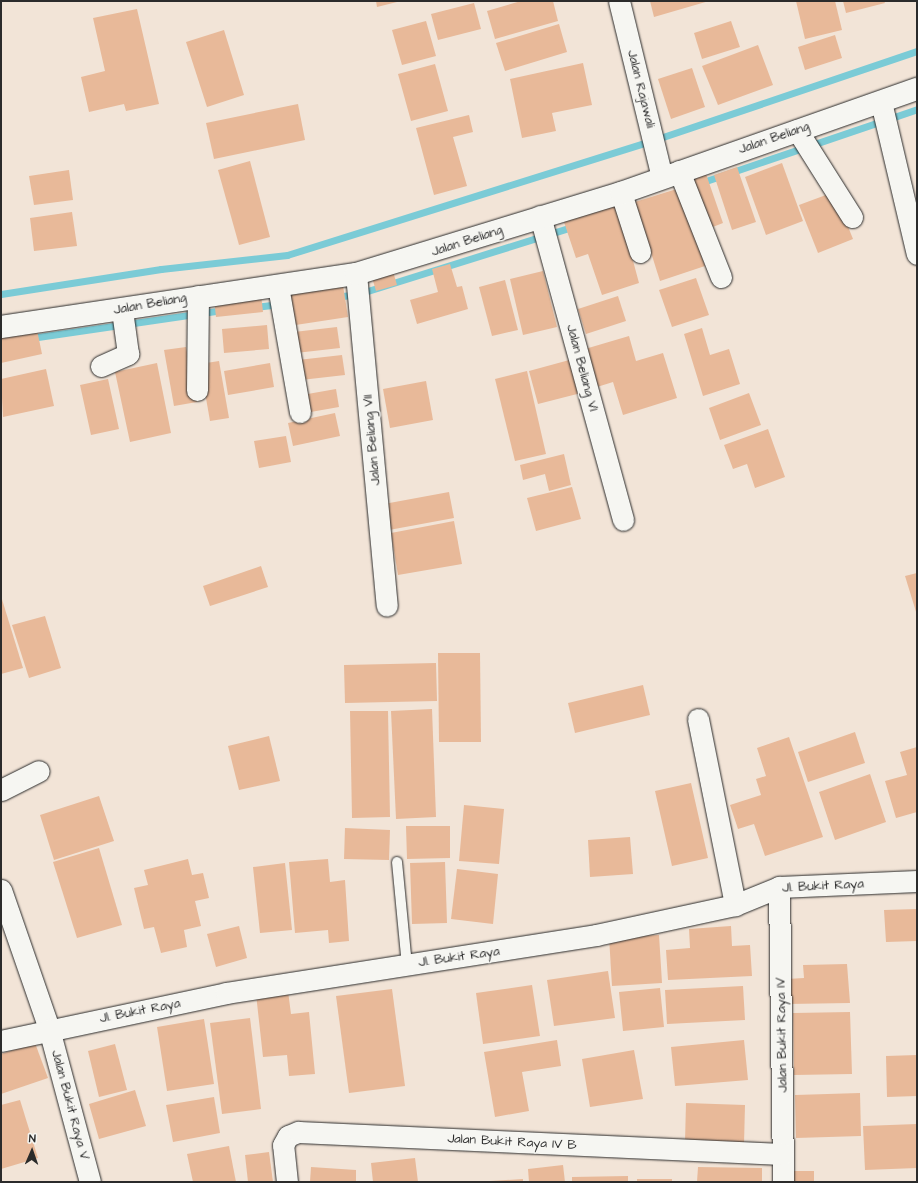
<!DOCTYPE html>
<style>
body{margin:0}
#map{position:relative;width:918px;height:1183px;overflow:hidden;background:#f2e4d7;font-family:"Architects Daughter",sans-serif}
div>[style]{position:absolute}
.stream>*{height:7px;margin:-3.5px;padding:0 3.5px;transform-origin:3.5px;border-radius:3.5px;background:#7bcbd6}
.building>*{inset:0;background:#e8b999}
.roads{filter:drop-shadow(0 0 1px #2b2b2b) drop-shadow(0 0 1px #2b2b2b)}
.service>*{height:10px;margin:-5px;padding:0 5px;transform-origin:5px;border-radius:5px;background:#f6f6f2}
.minor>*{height:21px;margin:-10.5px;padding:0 10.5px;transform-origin:10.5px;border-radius:10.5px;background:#f6f6f2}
.tertiary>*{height:22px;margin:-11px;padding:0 11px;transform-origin:11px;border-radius:11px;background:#f6f6f2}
span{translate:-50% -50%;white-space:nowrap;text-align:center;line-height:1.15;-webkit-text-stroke:3px #f6f6f2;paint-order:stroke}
.street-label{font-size:13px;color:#2b2b2b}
.frame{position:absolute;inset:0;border:2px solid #2b2b2b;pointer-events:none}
.north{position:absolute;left:12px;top:1131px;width:40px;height:40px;-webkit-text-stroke:3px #f6f6f2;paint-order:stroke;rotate:2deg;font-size:11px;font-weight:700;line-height:16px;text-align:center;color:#2b2b2b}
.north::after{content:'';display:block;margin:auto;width:14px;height:18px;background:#2b2b2b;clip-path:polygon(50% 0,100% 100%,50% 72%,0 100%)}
</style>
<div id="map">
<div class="stream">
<div style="left:700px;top:183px;width:229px;rotate:-18.8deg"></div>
<div style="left:1px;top:294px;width:162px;rotate:-8.9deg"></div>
<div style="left:161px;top:269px;width:127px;rotate:-6.3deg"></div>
<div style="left:287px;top:255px;width:385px;rotate:-17.4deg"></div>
<div style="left:654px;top:140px;width:278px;rotate:-18.7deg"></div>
<div style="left:336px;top:297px;width:22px;rotate:-8deg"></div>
<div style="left:358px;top:294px;width:227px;rotate:-17.4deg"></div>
<div style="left:255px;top:307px;width:25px;rotate:-7deg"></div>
<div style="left:31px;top:338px;width:195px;rotate:-8.3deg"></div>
</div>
<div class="building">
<div style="clip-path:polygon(376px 1px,397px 1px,397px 2px,377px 7px)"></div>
<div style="clip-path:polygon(521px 1px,553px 1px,558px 21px,495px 39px,487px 11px)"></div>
<div style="clip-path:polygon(650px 1px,709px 1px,654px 17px)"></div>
<div style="clip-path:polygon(796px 1px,835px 1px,842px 30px,805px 39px)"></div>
<div style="clip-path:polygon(843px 1px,884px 1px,885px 3px,846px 13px)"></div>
<div style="clip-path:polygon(474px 3px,481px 29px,438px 40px,431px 14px)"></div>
<div style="clip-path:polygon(137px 9px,159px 104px,126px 111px,124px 104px,89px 112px,81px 77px,105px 71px,93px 18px)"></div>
<div style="clip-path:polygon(426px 21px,436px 56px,402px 65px,392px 30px)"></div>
<div style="clip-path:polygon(731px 21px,740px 47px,702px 59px,694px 33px)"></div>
<div style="clip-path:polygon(559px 24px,567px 52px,505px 71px,496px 43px)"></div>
<div style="clip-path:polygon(224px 30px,244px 95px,207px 107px,186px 42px)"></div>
<div style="clip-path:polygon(835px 35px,842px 58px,805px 70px,798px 47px)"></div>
<div style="clip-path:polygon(758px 45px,773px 85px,718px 105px,702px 66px)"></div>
<div style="clip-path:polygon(583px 63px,592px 105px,552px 113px,556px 131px,522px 138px,510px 79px)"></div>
<div style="clip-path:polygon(435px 64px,448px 111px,411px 121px,398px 74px)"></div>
<div style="clip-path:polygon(692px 68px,705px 107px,671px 119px,658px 79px)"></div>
<div style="clip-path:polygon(298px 104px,305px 140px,214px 159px,206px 123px)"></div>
<div style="clip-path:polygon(469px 115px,473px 132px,453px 137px,467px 186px,434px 195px,416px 128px)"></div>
<div style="clip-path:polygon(250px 161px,270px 237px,239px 245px,218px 170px)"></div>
<div style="clip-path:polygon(782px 163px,803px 221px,766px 235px,745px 177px)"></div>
<div style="clip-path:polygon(737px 167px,756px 222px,732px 230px,714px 175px)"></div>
<div style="clip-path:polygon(69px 170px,73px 200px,34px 205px,29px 176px)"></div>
<div style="clip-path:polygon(705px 171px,723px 223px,705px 230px,686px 178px)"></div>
<div style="clip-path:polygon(680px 188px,705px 266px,660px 281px,635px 202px)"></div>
<div style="clip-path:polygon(834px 192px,853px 239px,818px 253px,799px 205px)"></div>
<div style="clip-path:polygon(617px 201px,639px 283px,602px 295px,588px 254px,576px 258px,563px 219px)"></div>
<div style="clip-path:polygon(72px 212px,77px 246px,34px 251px,30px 218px)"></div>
<div style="clip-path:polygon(450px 264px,457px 287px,462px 286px,468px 309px,417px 324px,410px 300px,438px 292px,432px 269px)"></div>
<div style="clip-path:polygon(392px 268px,397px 285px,376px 291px,371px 274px)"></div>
<div style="clip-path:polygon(543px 271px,557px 327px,523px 335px,510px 279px)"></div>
<div style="clip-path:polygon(696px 278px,709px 315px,672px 327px,659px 290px)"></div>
<div style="clip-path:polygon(342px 279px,348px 317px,289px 326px,284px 288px)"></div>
<div style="clip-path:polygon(505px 280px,518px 330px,492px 336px,479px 287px)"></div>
<div style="clip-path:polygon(261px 294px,263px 312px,216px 317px,214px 299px)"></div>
<div style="clip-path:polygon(618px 296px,626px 321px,586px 334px,578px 309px)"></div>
<div style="clip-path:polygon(36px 325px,42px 354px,1px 363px,1px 332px)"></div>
<div style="clip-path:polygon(267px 325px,269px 349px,224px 353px,222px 329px)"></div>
<div style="clip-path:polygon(337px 327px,340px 348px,296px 353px,294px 332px)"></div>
<div style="clip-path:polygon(702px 328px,710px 355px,729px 349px,740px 384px,703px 396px,684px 334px)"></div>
<div style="clip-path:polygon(629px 336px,636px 361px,663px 353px,677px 398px,623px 415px,613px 382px,597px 387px,585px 349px)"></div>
<div style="clip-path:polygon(186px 347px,197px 402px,174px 406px,164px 350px)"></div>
<div style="clip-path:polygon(342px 355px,345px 375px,301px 380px,298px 360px)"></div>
<div style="clip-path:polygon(573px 359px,581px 393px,538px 404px,529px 371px)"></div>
<div style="clip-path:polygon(219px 361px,229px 418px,210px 421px,200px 364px)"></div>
<div style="clip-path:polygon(157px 363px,171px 433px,130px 442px,115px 372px)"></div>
<div style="clip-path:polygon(270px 363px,274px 387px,228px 395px,224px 371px)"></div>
<div style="clip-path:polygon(46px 369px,54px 406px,3px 417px,1px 379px)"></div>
<div style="clip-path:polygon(527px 371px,546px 454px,515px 461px,495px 379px)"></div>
<div style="clip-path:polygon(108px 379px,119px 429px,91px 435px,80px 385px)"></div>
<div style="clip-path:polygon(426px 381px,433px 420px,390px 428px,383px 389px)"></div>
<div style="clip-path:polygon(336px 389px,339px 407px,305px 413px,302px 395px)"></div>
<div style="clip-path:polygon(749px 393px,761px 425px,720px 440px,709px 408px)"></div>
<div style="clip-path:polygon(335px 413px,340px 436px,293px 446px,288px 423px)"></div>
<div style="clip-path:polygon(768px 429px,785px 477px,755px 488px,747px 464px,733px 469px,724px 445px)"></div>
<div style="clip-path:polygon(286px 436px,291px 462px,259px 468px,254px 441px)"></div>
<div style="clip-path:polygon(564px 454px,571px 485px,549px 491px,545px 474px,523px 480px,520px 465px)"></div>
<div style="clip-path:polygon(572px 487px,581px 519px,536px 531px,527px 498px)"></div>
<div style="clip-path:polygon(449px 492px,454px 518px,389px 530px,384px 504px)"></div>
<div style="clip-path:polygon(454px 521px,462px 564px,398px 575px,391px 533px)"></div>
<div style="clip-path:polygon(261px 566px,268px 587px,210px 606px,203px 586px)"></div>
<div style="clip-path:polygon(917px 573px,917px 615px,905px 576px)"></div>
<div style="clip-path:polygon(1px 596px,23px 668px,1px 674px)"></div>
<div style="clip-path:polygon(45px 616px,61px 668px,29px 678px,12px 625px)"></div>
<div style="clip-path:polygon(438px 653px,480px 653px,481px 742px,439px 742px)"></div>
<div style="clip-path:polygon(436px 663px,437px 701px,345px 703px,344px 665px)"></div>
<div style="clip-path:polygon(643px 685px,650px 715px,575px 733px,568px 703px)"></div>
<div style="clip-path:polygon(432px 709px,436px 817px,396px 819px,391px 711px)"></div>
<div style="clip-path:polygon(350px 711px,388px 711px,390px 817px,352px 818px)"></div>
<div style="clip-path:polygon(855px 732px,865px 763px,808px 782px,798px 752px)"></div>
<div style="clip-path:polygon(269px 736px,280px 781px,239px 790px,228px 746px)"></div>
<div style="clip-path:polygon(789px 737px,823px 837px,765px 856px,754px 824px,738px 829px,730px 805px,761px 795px,756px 779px,766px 776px,757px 748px)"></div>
<div style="clip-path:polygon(917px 747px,917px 812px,896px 818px,885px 781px,907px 775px,900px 752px)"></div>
<div style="clip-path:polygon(870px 774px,886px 822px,835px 840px,819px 792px)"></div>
<div style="clip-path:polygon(691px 783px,708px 858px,672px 866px,655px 791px)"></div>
<div style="clip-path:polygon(99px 796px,114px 841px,54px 860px,40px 815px)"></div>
<div style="clip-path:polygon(464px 805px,504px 809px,499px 864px,459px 861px)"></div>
<div style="clip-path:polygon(406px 826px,450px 826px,450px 858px,407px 859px)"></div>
<div style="clip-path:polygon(345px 828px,390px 830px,389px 860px,344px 859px)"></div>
<div style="clip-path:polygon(630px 837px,633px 874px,590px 877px,588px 840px)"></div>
<div style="clip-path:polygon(99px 848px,122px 925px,77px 938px,53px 862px)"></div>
<div style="clip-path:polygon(188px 859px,192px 875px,203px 873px,209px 898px,195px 901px,201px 926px,184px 930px,187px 947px,161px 953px,154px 927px,144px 929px,134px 888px,148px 885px,144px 870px)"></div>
<div style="clip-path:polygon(328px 859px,330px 882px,345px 880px,349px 941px,329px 943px,328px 930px,295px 933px,289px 862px)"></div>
<div style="clip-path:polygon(445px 862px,447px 923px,412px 924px,410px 863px)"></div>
<div style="clip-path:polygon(285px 863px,292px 930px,260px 933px,253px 867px)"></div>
<div style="clip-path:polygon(457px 869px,498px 874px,493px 924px,451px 919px)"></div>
<div style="clip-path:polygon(917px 909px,917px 941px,886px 942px,884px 910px)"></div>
<div style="clip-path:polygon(239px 926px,247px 958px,216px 967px,207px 934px)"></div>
<div style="clip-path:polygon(731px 926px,732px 946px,750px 945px,752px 976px,668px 980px,666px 950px,690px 948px,689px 929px)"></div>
<div style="clip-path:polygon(659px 935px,662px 983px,612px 986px,609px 937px)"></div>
<div style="clip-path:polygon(847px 964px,850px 1003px,788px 1004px,787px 979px,804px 978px,803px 965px)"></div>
<div style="clip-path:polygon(608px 971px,615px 1018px,554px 1026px,547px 980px)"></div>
<div style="clip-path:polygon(532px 985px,540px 1036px,483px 1044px,476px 993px)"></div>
<div style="clip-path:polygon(743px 986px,745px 1020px,667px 1024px,665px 990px)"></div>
<div style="clip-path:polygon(660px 988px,664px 1027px,623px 1031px,619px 992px)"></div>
<div style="clip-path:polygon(392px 989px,405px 1086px,349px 1093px,336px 996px)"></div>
<div style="clip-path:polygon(288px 991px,291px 1014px,309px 1012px,315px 1074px,289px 1076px,287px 1055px,263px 1057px,256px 994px)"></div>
<div style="clip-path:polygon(850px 1012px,852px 1074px,794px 1075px,793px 1013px)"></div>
<div style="clip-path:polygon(250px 1018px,261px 1109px,222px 1114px,210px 1023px)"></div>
<div style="clip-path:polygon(204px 1019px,214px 1084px,167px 1091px,157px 1027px)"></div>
<div style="clip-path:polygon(557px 1040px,561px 1066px,522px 1072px,529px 1111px,495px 1117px,484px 1052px)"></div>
<div style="clip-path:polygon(744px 1040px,748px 1080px,675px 1086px,671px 1047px)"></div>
<div style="clip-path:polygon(35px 1043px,48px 1078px,1px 1094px,1px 1054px)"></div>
<div style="clip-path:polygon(115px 1044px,127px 1090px,99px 1097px,88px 1051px)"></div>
<div style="clip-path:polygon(634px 1050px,643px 1099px,590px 1107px,582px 1059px)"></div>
<div style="clip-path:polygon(917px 1055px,917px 1096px,887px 1097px,886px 1056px)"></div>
<div style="clip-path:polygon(135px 1090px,146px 1126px,99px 1139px,89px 1104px)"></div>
<div style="clip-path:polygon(860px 1093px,861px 1136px,796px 1138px,795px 1095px)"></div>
<div style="clip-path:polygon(214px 1097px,220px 1133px,173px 1142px,166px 1105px)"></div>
<div style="clip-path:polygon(20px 1100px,38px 1158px,1px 1169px,1px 1105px)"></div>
<div style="clip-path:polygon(686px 1103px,745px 1105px,744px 1144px,685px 1142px)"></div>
<div style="clip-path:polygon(917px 1124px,917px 1168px,865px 1170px,863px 1126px)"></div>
<div style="clip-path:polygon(229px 1146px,236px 1182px,193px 1182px,187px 1154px)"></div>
<div style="clip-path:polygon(269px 1152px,273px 1182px,248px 1182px,245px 1155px)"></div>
<div style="clip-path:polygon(415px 1158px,418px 1182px,373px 1182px,371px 1163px)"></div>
<div style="clip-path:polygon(563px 1165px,565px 1182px,529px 1182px,528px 1169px)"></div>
<div style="clip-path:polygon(311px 1167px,356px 1170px,356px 1182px,310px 1182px)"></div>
<div style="clip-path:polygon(698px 1167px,762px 1168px,762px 1182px,697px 1182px)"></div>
<div style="clip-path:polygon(790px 1171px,814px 1171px,814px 1182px,790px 1182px)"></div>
<div style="clip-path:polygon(628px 1176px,628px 1182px,572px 1182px,572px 1177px)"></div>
<div style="clip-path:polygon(523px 1179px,523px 1182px,490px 1182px,490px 1181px)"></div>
<div style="clip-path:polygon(637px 1179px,672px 1179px,672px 1182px,637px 1182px)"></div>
</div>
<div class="roads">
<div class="service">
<div style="left:397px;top:862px;width:103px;rotate:84.5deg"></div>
</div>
<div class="minor">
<div style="left:619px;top:1px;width:181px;rotate:76.3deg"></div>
<div style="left:881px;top:102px;width:156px;rotate:76.7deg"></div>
<div style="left:797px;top:130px;width:103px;rotate:57.7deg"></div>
<div style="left:679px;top:171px;width:114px;rotate:68.4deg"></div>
<div style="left:621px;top:193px;width:62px;rotate:72.1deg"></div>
<div style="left:540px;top:216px;width:315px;rotate:74.7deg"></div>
<div style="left:356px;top:274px;width:333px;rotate:84.7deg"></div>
<div style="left:278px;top:286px;width:128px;rotate:80.1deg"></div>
<div style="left:101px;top:366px;width:30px;rotate:-24deg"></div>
<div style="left:128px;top:354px;width:44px;rotate:-97.8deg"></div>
<div style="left:197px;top:390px;width:94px;rotate:-89.4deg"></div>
<div style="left:698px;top:719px;width:190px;rotate:78.7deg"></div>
<div style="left:1px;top:790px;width:42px;rotate:-26.6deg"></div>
<div style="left:779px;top:887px;width:295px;rotate:89.2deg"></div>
<div style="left:1px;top:890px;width:147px;rotate:70.9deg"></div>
<div style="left:49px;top:1029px;width:158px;rotate:75deg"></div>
<div style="left:1px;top:1041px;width:230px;rotate:-12deg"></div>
<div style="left:226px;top:993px;width:375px;rotate:-8.9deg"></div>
<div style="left:596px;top:935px;width:142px;rotate:-12.2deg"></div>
<div style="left:735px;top:905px;width:48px;rotate:-22.2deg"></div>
<div style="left:779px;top:887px;width:138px;rotate:-2.5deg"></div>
<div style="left:287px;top:1182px;width:37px;rotate:-96deg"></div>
<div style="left:283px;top:1145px;width:10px;rotate:-61deg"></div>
<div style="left:288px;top:1136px;width:11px;rotate:-22deg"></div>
<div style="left:298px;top:1132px;width:485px;rotate:2.6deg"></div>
</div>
<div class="tertiary">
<div style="left:1px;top:327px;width:359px;rotate:-8.5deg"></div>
<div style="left:356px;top:274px;width:277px;rotate:-17deg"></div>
<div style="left:621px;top:193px;width:314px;rotate:-19.4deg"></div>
</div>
</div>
<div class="street-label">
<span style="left:641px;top:89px;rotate:76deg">Jalan Rajawali</span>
<span style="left:774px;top:138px;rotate:-19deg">Jalan Beliang</span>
<span style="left:467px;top:241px;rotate:-18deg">Jalan Beliang</span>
<span style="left:150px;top:304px;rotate:-10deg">Jalan Beliang</span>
<span style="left:582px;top:368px;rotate:75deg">Jalan Beliang VI</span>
<span style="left:372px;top:440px;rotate:-95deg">Jalan Beliang VII</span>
<span style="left:823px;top:886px;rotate:-3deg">Jl. Bukit Raya</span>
<span style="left:459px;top:957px;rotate:-8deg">Jl. Bukit Raya</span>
<span style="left:140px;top:1011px;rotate:-11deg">Jl. Bukit Raya</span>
<span style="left:782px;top:1035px;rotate:-91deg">Jalan Bukit Raya IV</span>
<span style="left:70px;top:1105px;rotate:75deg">Jalan Bukit Raya V</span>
<span style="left:512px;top:1142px;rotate:3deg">Jalan Bukit Raya IV B</span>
</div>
<div class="frame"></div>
<div class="north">N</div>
</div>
